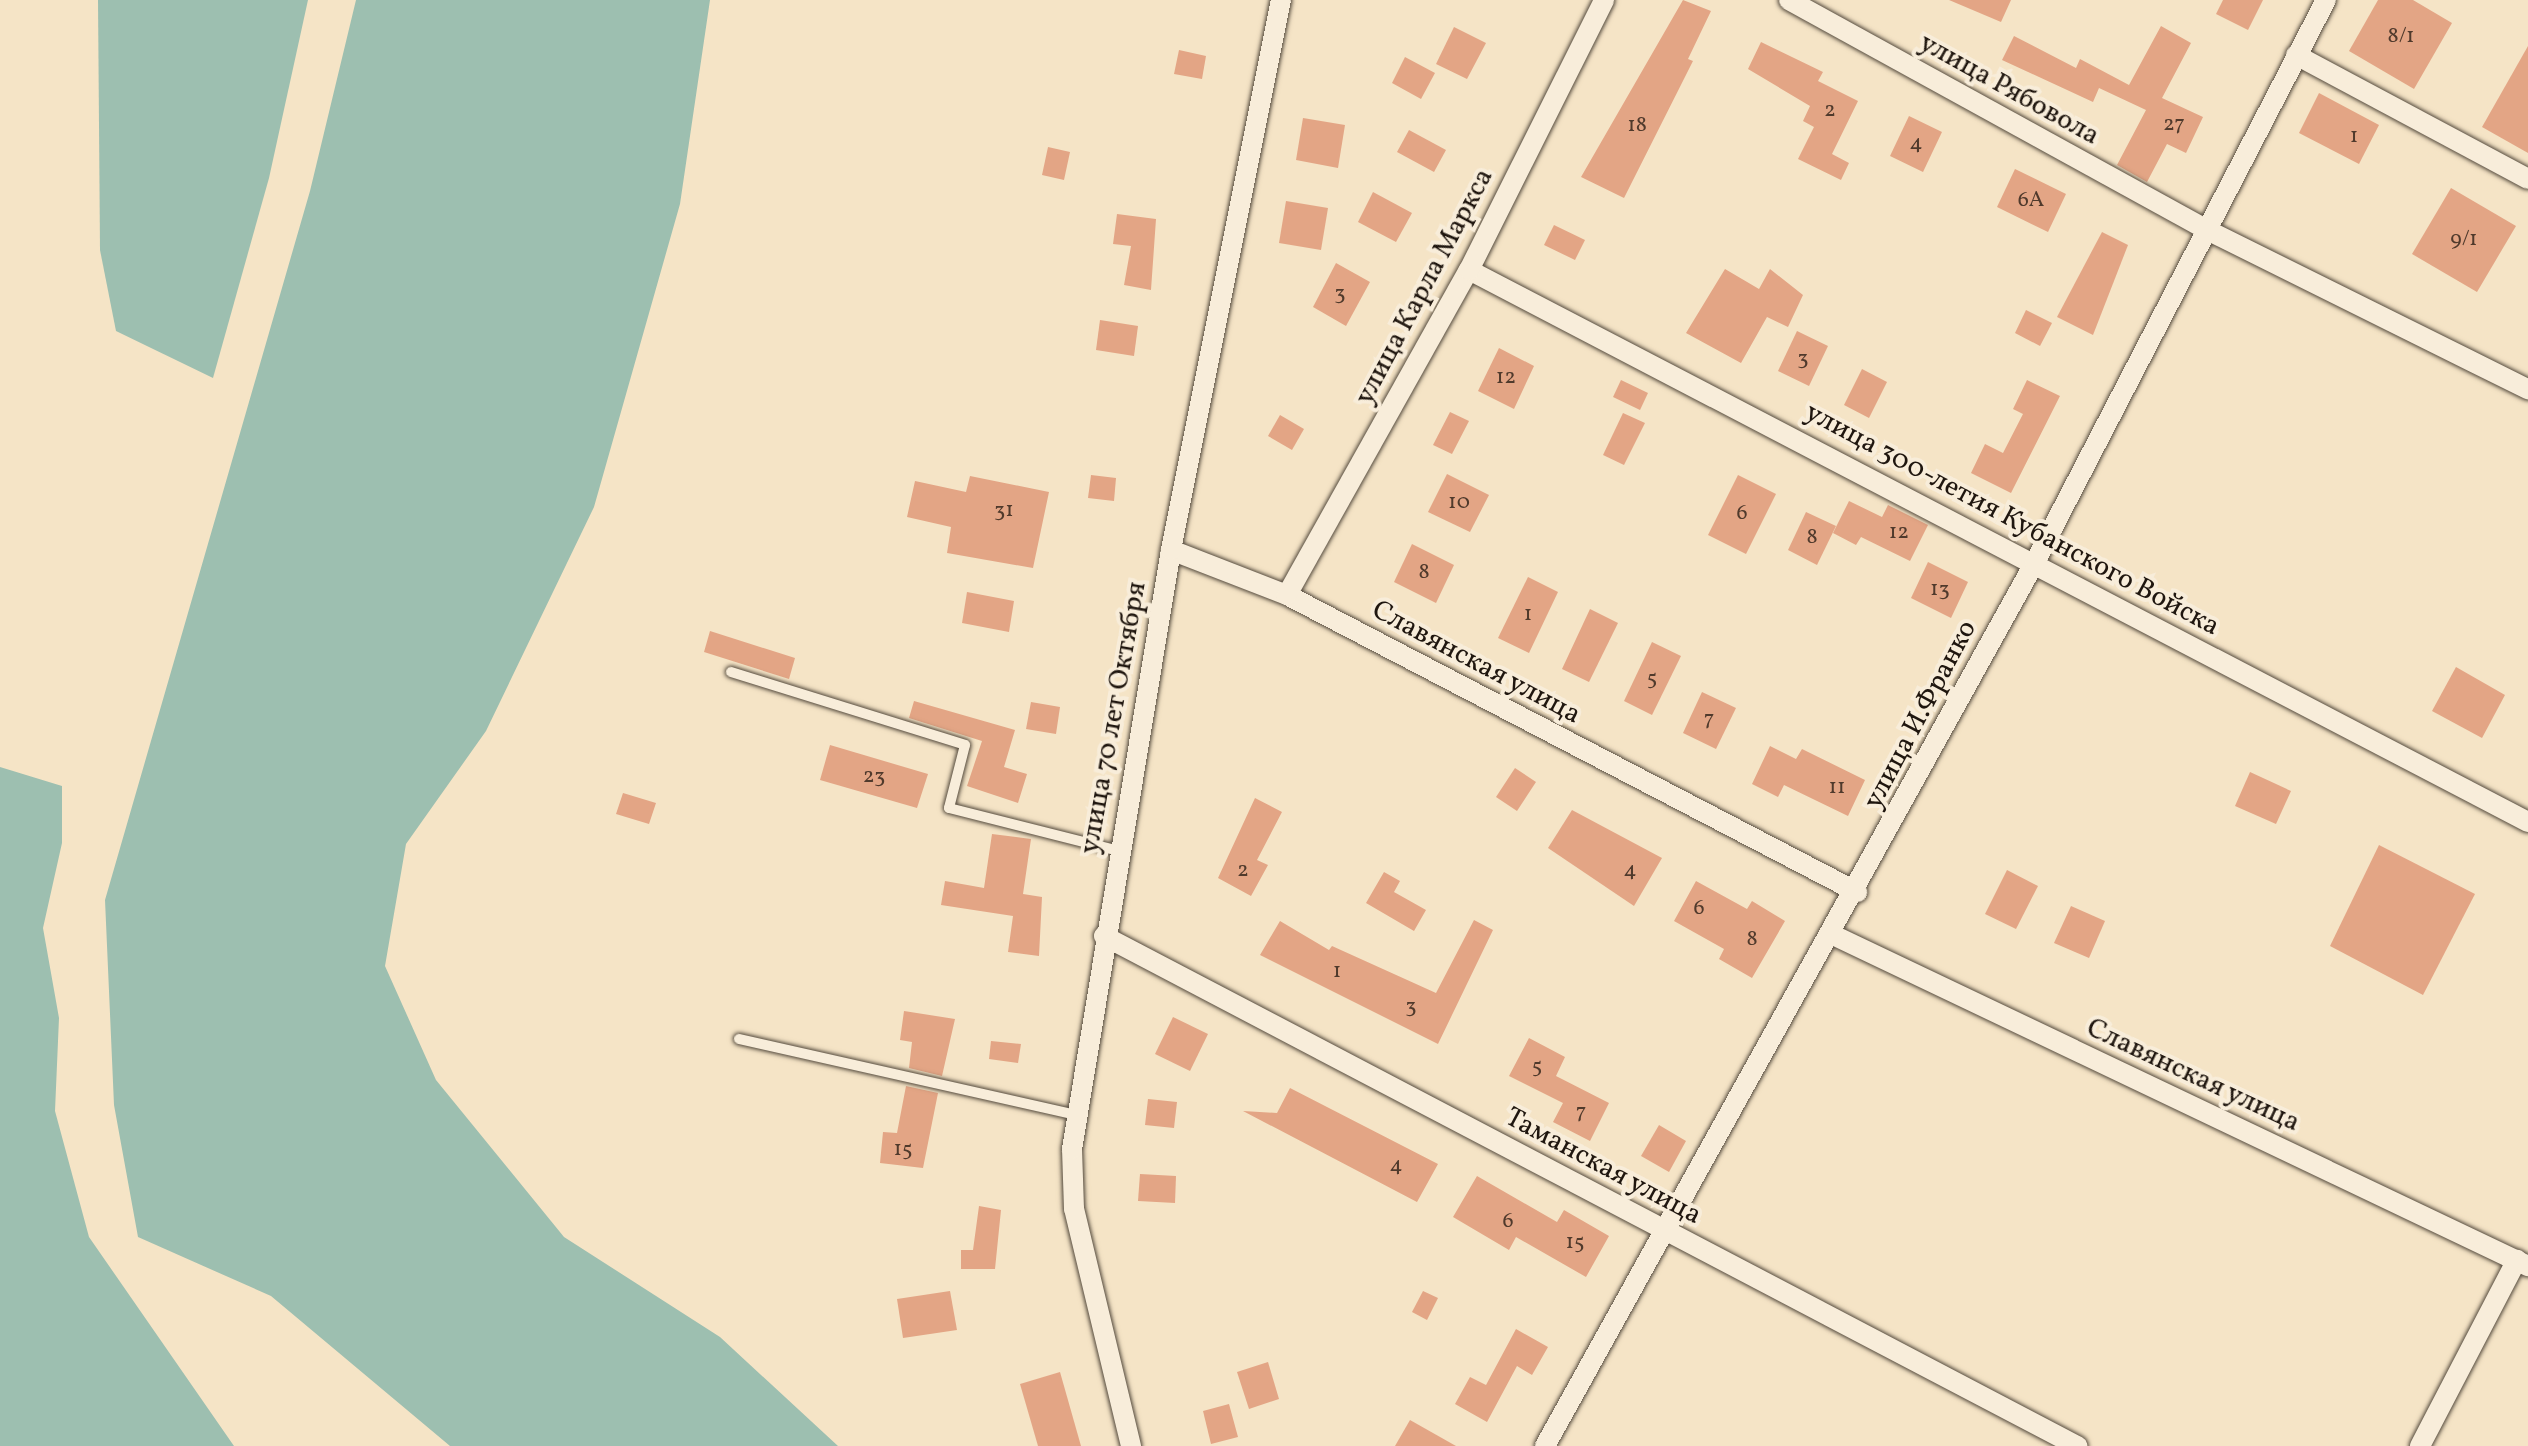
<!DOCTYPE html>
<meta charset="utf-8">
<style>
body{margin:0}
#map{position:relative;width:2528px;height:1446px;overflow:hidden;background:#f5e4c6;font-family:Vollkorn,serif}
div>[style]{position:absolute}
.water>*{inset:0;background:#9dbfb0}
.building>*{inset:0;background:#e3a585}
.roads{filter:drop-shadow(0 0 2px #544a3d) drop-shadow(0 0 2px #544a3d)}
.lane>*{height:10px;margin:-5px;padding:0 5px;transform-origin:5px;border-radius:5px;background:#f8edda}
.street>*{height:20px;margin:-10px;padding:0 10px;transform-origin:10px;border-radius:10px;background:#f8edda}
span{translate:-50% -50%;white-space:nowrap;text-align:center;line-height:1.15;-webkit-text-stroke:8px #f8edda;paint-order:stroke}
.number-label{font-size:22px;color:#503a2c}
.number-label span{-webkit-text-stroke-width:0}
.street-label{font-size:28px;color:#1f160f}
</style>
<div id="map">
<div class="water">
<div style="clip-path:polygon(98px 0,308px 0,269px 178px,213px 378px,116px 331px,100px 250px)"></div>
<div style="clip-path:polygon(356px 0,710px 0,680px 204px,594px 507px,486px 731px,406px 844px,385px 966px,436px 1080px,564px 1237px,720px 1337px,838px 1446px,450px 1446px,271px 1296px,138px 1237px,114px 1105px,105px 900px,310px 191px)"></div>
<div style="clip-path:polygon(0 767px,62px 786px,62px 843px,43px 928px,59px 1018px,55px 1111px,89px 1237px,234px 1446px,0 1446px)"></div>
</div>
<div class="building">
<div style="clip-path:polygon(1683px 0,1711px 11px,1688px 59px,1693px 61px,1624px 198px,1581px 177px)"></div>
<div style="clip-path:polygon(1949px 0,2011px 0,2001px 22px)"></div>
<div style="clip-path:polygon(2223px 0,2263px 0,2248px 30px,2216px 14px)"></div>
<div style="clip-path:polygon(2378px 0,2413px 0,2452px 23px,2414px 89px,2349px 51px)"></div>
<div style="clip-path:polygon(2161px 26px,2191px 43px,2162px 98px,2203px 117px,2186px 153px,2167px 144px,2147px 182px,2117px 165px,2146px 110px,2099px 88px,2093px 102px,2002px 60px,2014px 36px,2076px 68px,2080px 59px,2129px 85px)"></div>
<div style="clip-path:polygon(1454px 27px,1486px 43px,1467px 79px,1436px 64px)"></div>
<div style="clip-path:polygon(1761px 42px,1823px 72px,1818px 81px,1858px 101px,1832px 154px,1849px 163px,1841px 180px,1798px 159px,1814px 127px,1803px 121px,1810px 106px,1748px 69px)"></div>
<div style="clip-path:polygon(2528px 46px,2528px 153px,2482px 127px)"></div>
<div style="clip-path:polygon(1179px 50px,1206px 56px,1202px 79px,1174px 74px)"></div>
<div style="clip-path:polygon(1405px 57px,1435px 73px,1421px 99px,1392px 83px)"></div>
<div style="clip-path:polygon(2319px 93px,2379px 125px,2359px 164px,2299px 133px)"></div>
<div style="clip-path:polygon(1909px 116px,1942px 132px,1923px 172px,1890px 156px)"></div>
<div style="clip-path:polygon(1303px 118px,1345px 125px,1338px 168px,1296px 160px)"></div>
<div style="clip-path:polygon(1409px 130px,1446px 150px,1434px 172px,1397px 152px)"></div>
<div style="clip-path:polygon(1048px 147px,1070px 152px,1064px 180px,1042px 175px)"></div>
<div style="clip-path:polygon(2015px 169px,2066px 194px,2048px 232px,1997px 207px)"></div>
<div style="clip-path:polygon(2451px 188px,2516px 226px,2477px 292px,2412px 254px)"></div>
<div style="clip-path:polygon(1373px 192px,1412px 213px,1396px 242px,1358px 222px)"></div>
<div style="clip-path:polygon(1286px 201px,1328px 208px,1321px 250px,1279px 243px)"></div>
<div style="clip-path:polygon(1117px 214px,1156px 219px,1151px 290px,1124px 285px,1131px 246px,1113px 244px)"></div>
<div style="clip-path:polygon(1554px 225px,1585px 240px,1575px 260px,1544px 245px)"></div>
<div style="clip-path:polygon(2102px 232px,2128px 245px,2093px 335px,2057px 317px)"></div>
<div style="clip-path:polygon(1336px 263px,1370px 282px,1346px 326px,1313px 307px)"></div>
<div style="clip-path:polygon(1725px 269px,1759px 289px,1770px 269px,1803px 295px,1788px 327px,1767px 317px,1741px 363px,1686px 333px)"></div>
<div style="clip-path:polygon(2026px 310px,2052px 323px,2040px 346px,2015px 333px)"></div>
<div style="clip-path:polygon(1100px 320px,1138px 326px,1134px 356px,1096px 350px)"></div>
<div style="clip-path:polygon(1797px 331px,1828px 346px,1809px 386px,1778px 371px)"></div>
<div style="clip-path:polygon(1499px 348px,1534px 366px,1514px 409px,1478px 391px)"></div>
<div style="clip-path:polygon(1862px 369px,1887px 382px,1869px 418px,1844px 405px)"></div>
<div style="clip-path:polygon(1621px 380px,1648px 393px,1640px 410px,1613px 397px)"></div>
<div style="clip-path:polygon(2027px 380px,2060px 396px,2011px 493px,1971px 473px,1985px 444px,2003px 453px,2023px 414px,2013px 409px)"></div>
<div style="clip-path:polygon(1450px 412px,1469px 421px,1452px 454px,1433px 445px)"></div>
<div style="clip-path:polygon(1623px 413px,1645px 423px,1624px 465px,1603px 455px)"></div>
<div style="clip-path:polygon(1280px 415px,1304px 429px,1292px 450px,1268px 436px)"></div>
<div style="clip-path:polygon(1447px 474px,1489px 495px,1470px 532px,1428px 512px)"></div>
<div style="clip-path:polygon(1091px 475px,1116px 478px,1114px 501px,1088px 498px)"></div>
<div style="clip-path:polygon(1738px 475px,1776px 494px,1746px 554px,1708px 535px)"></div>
<div style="clip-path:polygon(970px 476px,1049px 492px,1033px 568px,947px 553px,951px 527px,907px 517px,915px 481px,966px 492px)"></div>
<div style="clip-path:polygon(1849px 501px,1882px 517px,1888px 505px,1928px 525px,1910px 561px,1861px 537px,1856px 545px,1833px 533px)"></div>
<div style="clip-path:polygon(1806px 512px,1836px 526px,1817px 565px,1788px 550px)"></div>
<div style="clip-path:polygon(1412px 544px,1454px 565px,1436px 603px,1394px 582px)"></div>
<div style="clip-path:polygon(1928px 562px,1968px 582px,1951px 618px,1911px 598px)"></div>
<div style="clip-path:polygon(1528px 577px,1558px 592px,1529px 653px,1498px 638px)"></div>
<div style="clip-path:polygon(967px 592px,1014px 601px,1009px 632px,962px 623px)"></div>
<div style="clip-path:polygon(1590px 609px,1618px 623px,1589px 682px,1562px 669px)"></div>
<div style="clip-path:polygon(710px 631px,795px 658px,789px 679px,704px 652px)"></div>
<div style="clip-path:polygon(1652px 642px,1681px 656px,1652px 715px,1624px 701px)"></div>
<div style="clip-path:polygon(2456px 667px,2505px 695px,2482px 738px,2432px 711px)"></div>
<div style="clip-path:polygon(1702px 692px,1736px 708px,1716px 749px,1683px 733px)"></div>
<div style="clip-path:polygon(914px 701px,1015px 730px,1004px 767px,1027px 774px,1018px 803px,967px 786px,982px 741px,909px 718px)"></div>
<div style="clip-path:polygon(1031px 702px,1060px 707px,1056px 734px,1026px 729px)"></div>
<div style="clip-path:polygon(830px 745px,928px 774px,917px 808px,820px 780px)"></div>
<div style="clip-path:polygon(1770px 746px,1796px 759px,1802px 749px,1865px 780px,1848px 816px,1784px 785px,1778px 797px,1752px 784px)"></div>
<div style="clip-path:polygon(1515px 768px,1536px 782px,1517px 811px,1496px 797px)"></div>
<div style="clip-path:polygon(2250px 772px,2291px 791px,2276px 824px,2235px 806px)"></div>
<div style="clip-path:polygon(623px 793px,656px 803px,649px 824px,616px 814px)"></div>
<div style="clip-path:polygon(1255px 798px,1282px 812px,1257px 860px,1268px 865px,1251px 896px,1218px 878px)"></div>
<div style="clip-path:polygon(1572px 810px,1662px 858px,1634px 906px,1548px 848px)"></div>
<div style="clip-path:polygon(992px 834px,1031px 839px,1023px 894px,1042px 897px,1039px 956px,1008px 952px,1013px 916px,941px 905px,945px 881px,984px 888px)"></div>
<div style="clip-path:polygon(2379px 845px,2475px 894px,2423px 995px,2330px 946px)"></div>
<div style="clip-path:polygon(2007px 870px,2038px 886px,2016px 929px,1985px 914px)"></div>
<div style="clip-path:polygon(1384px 872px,1400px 881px,1394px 892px,1426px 910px,1414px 931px,1366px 903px)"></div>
<div style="clip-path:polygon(1696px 881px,1747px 909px,1752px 901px,1785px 921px,1752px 978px,1719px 959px,1724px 949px,1674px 921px)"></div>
<div style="clip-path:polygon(2071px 906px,2105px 921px,2089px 958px,2054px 943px)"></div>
<div style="clip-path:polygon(1474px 920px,1493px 930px,1438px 1044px,1260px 955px,1280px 921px,1329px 950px,1332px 946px,1436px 993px)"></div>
<div style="clip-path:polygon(904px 1011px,955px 1019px,942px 1076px,909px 1068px,912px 1042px,900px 1040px)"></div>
<div style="clip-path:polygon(1173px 1017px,1208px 1034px,1190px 1071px,1155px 1054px)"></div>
<div style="clip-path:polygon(1529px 1038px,1565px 1057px,1556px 1076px,1609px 1103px,1590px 1141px,1553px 1122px,1563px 1103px,1509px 1076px)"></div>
<div style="clip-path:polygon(991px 1041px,1021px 1044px,1018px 1063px,989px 1059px)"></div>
<div style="clip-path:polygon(906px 1086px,938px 1093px,923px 1168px,880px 1163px,883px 1132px,897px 1133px)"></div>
<div style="clip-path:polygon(1290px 1088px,1438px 1164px,1417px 1202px,1243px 1111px,1277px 1113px)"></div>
<div style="clip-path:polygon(1148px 1099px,1177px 1102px,1174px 1128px,1145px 1125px)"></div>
<div style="clip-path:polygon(1659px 1125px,1686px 1141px,1669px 1172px,1641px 1156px)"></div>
<div style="clip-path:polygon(1140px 1174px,1176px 1176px,1175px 1203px,1138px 1201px)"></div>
<div style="clip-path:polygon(1477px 1176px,1557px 1222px,1564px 1210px,1609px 1236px,1586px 1277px,1516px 1237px,1509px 1250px,1453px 1217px)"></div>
<div style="clip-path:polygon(979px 1206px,1001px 1210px,995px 1269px,961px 1269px,961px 1250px,973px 1250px)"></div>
<div style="clip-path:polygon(950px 1291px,957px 1330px,903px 1338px,897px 1299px)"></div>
<div style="clip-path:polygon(1423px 1291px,1438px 1298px,1427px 1320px,1412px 1312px)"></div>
<div style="clip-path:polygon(1516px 1329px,1548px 1347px,1532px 1375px,1517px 1366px,1487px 1422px,1455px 1404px,1470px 1377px,1486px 1385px)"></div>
<div style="clip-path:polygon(1268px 1362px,1279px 1399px,1249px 1409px,1237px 1372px)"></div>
<div style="clip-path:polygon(1060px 1372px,1081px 1446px,1038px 1446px,1020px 1384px)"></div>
<div style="clip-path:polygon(1229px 1404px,1238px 1437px,1211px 1444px,1203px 1411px)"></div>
<div style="clip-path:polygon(1410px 1420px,1456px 1446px,1395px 1446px)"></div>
</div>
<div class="roads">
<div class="lane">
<div style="left:731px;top:672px;width:245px;rotate:17.3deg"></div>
<div style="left:965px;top:745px;width:65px;rotate:104.3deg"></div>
<div style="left:949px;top:808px;width:175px;rotate:14.2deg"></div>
<div style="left:739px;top:1039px;width:346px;rotate:12.7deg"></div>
</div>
<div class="street">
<div style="left:1789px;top:0;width:473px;rotate:28.8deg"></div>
<div style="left:2203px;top:228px;width:363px;rotate:26.4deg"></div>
<div style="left:2296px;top:55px;width:263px;rotate:28.1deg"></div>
<div style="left:1469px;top:270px;width:1194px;rotate:27.53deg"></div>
<div style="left:1171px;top:550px;width:124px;rotate:21.2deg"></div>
<div style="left:1287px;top:595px;width:643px;rotate:27.52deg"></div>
<div style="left:1287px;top:595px;width:372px;rotate:-60.8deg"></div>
<div style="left:1469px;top:270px;width:302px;rotate:-63.4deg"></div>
<div style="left:1833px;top:935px;width:770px;rotate:25.47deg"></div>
<div style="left:1104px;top:936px;width:1099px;rotate:27.66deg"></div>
<div style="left:1131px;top:1446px;width:244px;rotate:-103.5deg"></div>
<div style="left:1074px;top:1209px;width:60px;rotate:-91.9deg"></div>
<div style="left:1072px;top:1149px;width:607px;rotate:-80.62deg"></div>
<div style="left:1171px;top:550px;width:561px;rotate:-78.69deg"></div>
<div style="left:1545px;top:1446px;width:1011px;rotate:-61deg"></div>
<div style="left:2035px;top:562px;width:633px;rotate:-62.63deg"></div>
<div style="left:2420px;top:1446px;width:210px;rotate:-62.5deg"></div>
</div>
</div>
<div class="number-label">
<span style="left:2401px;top:37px">8/1</span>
<span style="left:1830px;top:111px">2</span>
<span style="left:2174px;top:125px">27</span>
<span style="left:1637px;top:126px">18</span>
<span style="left:2354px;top:137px">1</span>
<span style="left:1916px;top:144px">4</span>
<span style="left:2031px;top:201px">6А</span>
<span style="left:2464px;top:240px">9/1</span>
<span style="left:1340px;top:294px">3</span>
<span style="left:1803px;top:359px">3</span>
<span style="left:1506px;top:378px">12</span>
<span style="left:1459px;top:503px">10</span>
<span style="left:1004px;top:511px">31</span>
<span style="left:1742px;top:514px">6</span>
<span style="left:1899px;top:533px">12</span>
<span style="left:1812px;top:538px">8</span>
<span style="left:1424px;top:573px">8</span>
<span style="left:1940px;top:590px">13</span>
<span style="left:1528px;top:615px">1</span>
<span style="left:1652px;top:679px">5</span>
<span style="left:1709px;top:720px">7</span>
<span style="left:874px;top:777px">23</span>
<span style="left:1837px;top:788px">11</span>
<span style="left:1243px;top:871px">2</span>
<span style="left:1630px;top:871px">4</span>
<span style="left:1699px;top:909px">6</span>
<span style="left:1752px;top:940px">8</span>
<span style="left:1337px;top:972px">1</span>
<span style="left:1411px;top:1007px">3</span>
<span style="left:1537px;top:1067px">5</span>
<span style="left:1581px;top:1113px">7</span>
<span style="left:903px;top:1150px">15</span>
<span style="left:1396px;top:1166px">4</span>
<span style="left:1508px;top:1222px">6</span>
<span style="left:1575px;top:1243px">15</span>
</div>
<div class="street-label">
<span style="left:2009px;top:90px;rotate:29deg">улица Рябовола</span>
<span style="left:1425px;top:287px;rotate:-62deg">улица Карла Маркса</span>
<span style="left:2012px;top:520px;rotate:28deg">улица 300-летия Кубанского Войска</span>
<span style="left:1476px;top:663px;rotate:28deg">Славянская улица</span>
<span style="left:1921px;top:715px;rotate:-62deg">улица И.Франко</span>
<span style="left:1114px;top:718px;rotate:-80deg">улица 70 лет Октября</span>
<span style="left:2193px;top:1076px;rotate:25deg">Славянская улица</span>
<span style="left:1603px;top:1167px;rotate:28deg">Таманская улица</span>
</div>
</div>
